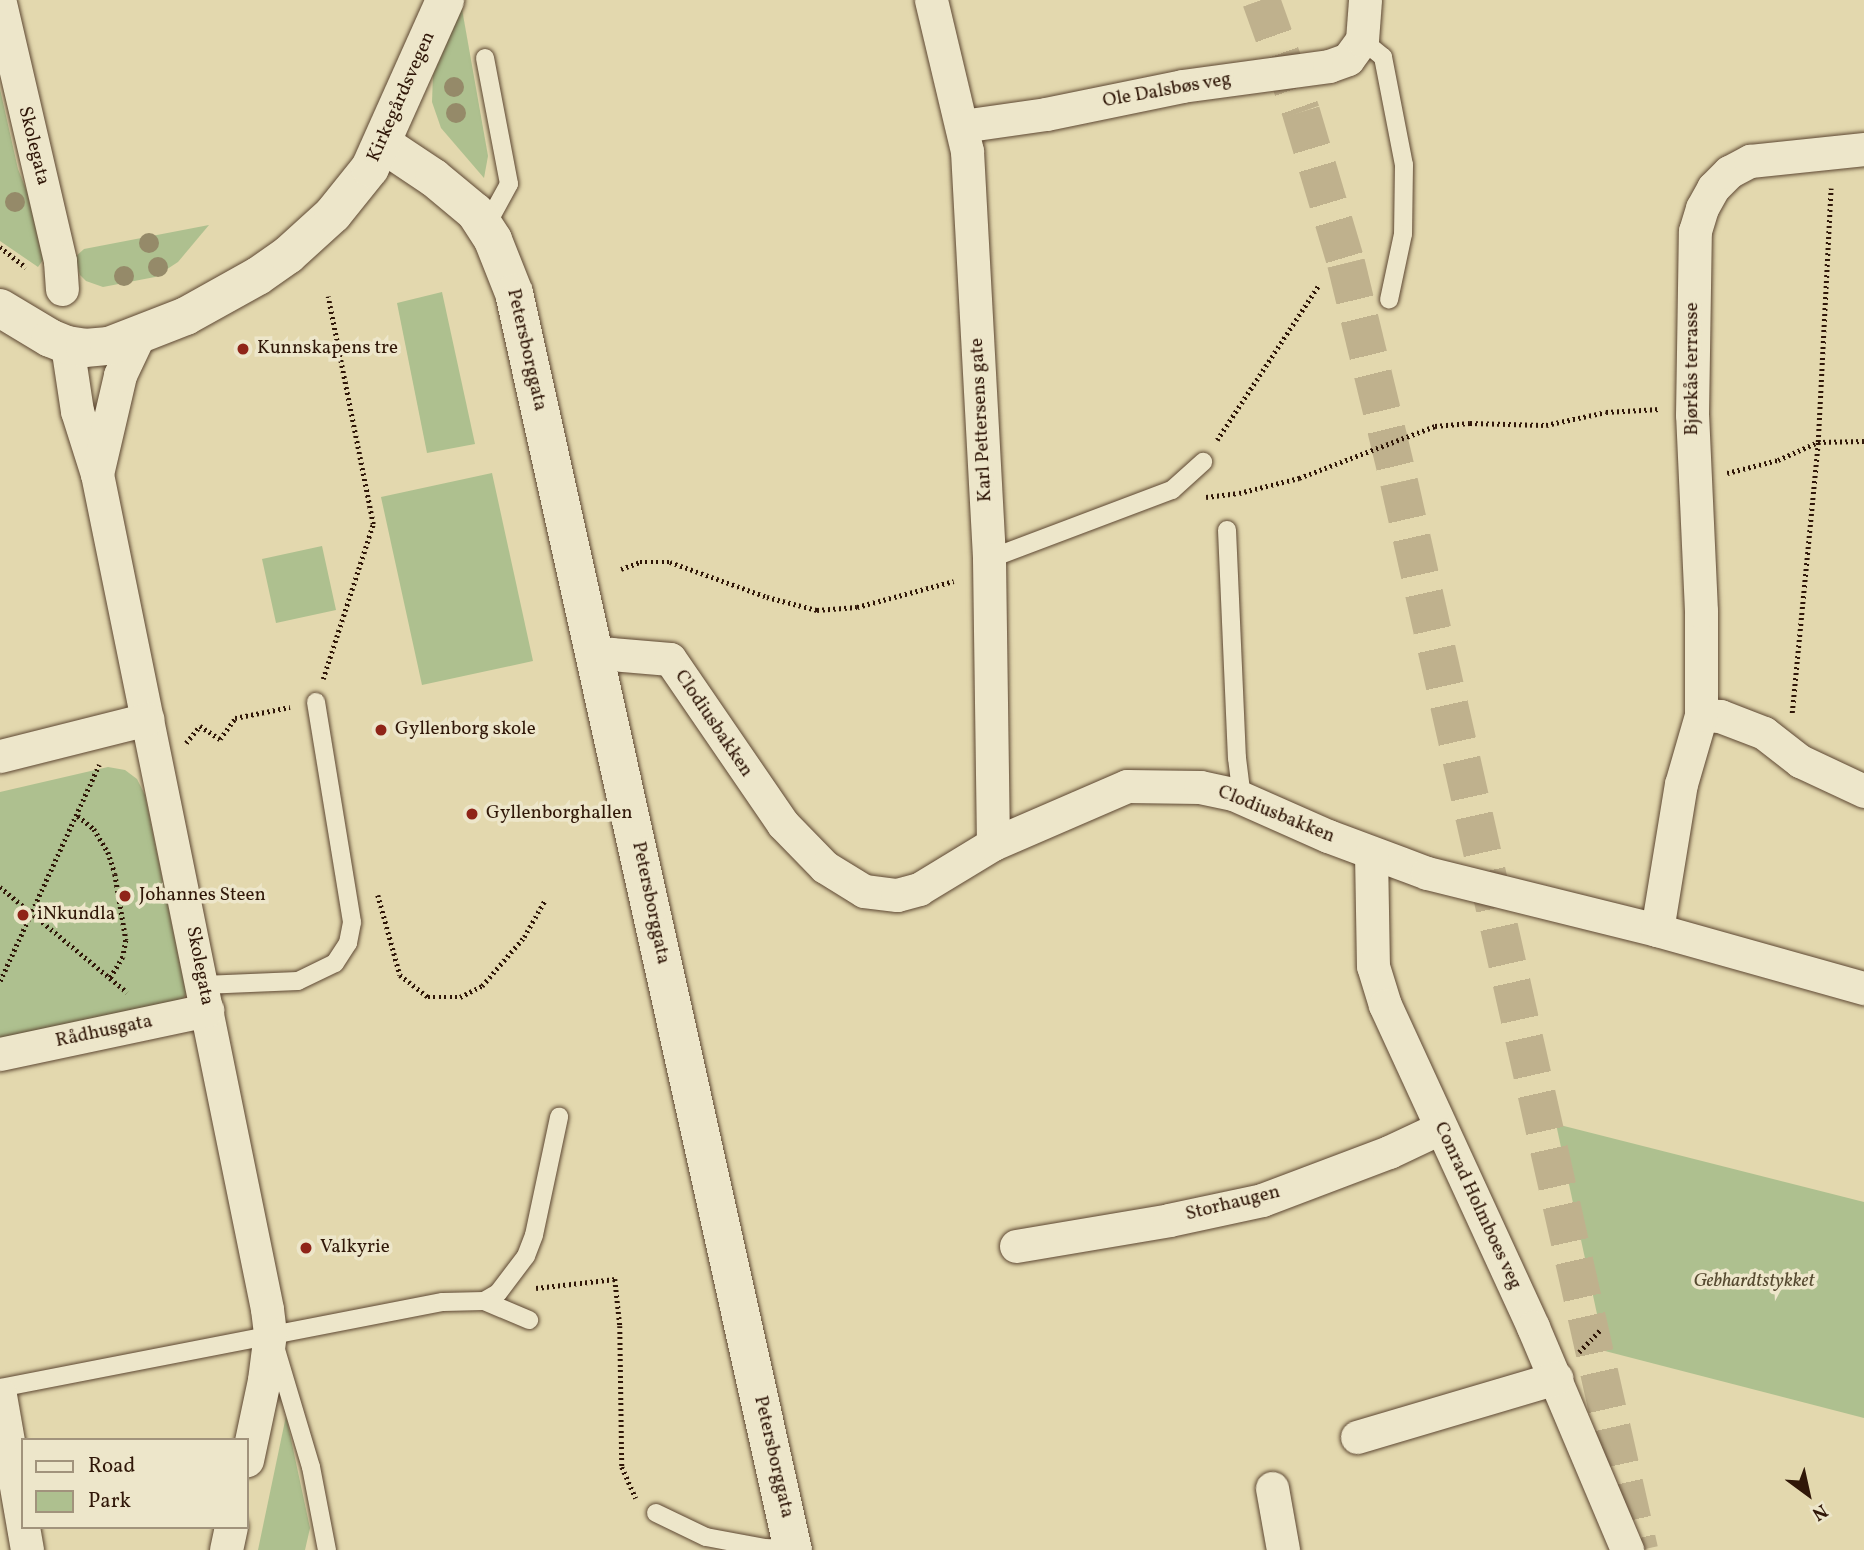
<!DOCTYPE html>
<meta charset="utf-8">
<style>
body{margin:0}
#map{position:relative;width:1864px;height:1550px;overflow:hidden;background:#e3d8ae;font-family:Vollkorn,serif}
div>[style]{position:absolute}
.green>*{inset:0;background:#aec08f}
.primary-tunnel>*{height:38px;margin-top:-19px;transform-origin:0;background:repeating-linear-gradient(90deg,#bfb18d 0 38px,transparent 0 57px)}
.path>*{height:4.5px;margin-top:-2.25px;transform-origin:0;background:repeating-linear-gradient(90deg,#301708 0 2px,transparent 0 5.5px)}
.roads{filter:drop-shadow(0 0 2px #5d4732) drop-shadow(0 0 2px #5d4732)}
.service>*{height:18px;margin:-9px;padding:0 9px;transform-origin:9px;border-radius:9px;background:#ede6ca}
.minor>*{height:33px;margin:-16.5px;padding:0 16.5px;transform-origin:16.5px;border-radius:16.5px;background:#ede6ca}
.tertiary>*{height:38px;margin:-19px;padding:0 19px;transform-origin:19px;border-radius:19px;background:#ede6ca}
.trees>*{width:20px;height:20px;margin:-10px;border-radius:50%;background:#958a69}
.dots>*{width:19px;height:19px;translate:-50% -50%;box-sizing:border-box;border:4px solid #ede6ca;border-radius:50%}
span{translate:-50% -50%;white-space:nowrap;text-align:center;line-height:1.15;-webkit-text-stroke:7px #ede6ca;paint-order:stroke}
.street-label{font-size:19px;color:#301708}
.poi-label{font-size:19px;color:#301708}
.left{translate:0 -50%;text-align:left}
.park-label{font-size:19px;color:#564a30;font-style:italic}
.legend{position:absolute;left:21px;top:1438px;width:228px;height:91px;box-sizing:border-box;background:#ede6ca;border:2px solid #a1937c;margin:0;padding:9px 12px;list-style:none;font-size:21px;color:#301708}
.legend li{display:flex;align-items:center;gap:14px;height:35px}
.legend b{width:35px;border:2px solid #a1937c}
.north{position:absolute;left:1773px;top:1459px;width:70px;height:70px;-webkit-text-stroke:5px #ede6ca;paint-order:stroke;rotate:147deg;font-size:19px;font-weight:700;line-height:28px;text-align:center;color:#301708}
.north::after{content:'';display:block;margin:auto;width:24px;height:32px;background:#301708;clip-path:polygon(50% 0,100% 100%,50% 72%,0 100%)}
</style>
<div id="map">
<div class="green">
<div style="clip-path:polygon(462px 9px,488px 156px,484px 178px,441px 128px,432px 102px,433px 75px)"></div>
<div style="clip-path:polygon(0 89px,18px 169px,27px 192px,43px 260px,38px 267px,0 241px)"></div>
<div style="clip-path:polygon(209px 225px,178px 262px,155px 277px,103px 287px,86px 281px,80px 275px,75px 257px,84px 249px)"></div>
<div style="clip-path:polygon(442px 292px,475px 444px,427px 453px,397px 303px)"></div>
<div style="clip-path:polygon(492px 473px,533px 661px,422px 685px,381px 497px)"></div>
<div style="clip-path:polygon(322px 546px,336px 610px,276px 623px,262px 559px)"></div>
<div style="clip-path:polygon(108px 767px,125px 770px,137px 779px,145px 795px,186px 994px,181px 1002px,0 1042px,0 792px)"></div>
<div style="clip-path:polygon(1556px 1124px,1864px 1202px,1864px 1418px,1605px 1351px)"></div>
<div style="clip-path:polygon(286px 1416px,310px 1528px,305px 1550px,258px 1550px)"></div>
</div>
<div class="primary-tunnel">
<div style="left:1261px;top:0;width:119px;rotate:70.3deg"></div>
<div style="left:1301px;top:112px;width:158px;rotate:73.4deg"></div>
<div style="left:1346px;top:263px;width:225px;rotate:76.4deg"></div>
<div style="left:1399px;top:482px;width:1095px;rotate:77.33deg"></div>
</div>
<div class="path">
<div style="left:0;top:247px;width:33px;rotate:38deg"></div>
<div style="left:1217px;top:440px;width:186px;rotate:-56.7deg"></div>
<div style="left:1727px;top:473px;width:53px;rotate:-14.3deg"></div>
<div style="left:1778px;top:460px;width:44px;rotate:-24.2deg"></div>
<div style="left:1818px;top:442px;width:46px;rotate:-1.2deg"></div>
<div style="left:1206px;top:497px;width:33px;rotate:-7deg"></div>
<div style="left:1239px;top:493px;width:62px;rotate:-14deg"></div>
<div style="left:1299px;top:478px;width:146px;rotate:-20.9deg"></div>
<div style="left:1435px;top:426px;width:35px;rotate:-5deg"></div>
<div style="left:1470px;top:423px;width:76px;rotate:1.5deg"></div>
<div style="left:1546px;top:425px;width:61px;rotate:-12.2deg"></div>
<div style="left:1606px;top:412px;width:54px;rotate:-3.2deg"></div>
<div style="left:621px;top:569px;width:20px;rotate:-20deg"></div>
<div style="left:640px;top:562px;width:30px"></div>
<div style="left:670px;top:562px;width:103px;rotate:19.8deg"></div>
<div style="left:767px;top:597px;width:52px;rotate:14.6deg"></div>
<div style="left:817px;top:610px;width:40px;rotate:-4.3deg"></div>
<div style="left:857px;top:607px;width:100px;rotate:-15deg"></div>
<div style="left:323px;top:679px;width:163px;rotate:-72.1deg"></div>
<div style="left:373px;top:524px;width:232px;rotate:-101.2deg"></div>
<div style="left:1792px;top:713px;width:272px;rotate:-84.5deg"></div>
<div style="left:1818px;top:442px;width:254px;rotate:-87.1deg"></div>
<div style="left:186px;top:743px;width:22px;rotate:-51deg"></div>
<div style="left:200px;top:726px;width:24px;rotate:33deg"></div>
<div style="left:220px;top:739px;width:26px;rotate:-54deg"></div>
<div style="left:235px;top:718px;width:56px;rotate:-11.3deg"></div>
<div style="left:78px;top:816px;width:21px;rotate:39deg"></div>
<div style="left:94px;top:829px;width:27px;rotate:59deg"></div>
<div style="left:108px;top:852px;width:23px;rotate:72deg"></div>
<div style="left:115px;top:874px;width:67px;rotate:80.5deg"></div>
<div style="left:126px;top:940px;width:17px;rotate:100deg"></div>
<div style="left:123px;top:957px;width:26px;rotate:121deg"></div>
<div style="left:0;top:887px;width:165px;rotate:39.6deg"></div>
<div style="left:378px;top:895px;width:83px;rotate:74.6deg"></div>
<div style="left:400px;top:975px;width:36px;rotate:38deg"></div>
<div style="left:428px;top:997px;width:32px"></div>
<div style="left:460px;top:997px;width:25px;rotate:-27deg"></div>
<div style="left:482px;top:986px;width:65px;rotate:-49.4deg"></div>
<div style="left:524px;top:937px;width:43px;rotate:-60.4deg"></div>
<div style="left:0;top:981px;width:238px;rotate:-65.4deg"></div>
<div style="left:536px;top:1288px;width:80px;rotate:-6.5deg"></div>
<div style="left:615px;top:1279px;width:47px;rotate:83.9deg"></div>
<div style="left:620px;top:1326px;width:141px;rotate:89.2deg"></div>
<div style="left:622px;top:1467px;width:34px;rotate:66deg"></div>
<div style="left:1579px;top:1352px;width:30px;rotate:-46deg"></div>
</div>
<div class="roads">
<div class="service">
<div style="left:1362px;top:40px;width:27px;rotate:39deg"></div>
<div style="left:1383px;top:57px;width:110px;rotate:79deg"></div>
<div style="left:1404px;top:165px;width:69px;rotate:90.8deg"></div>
<div style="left:1403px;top:234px;width:67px;rotate:102deg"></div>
<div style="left:485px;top:58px;width:128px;rotate:79.2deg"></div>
<div style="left:509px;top:184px;width:48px;rotate:118.7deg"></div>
<div style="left:1227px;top:530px;width:228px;rotate:87.5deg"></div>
<div style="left:1237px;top:758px;width:40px;rotate:82.9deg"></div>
<div style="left:989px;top:559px;width:196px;rotate:-20.7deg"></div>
<div style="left:1172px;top:490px;width:42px;rotate:-42.1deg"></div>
<div style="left:203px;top:985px;width:95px;rotate:-2.4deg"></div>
<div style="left:298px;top:981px;width:41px;rotate:-25.9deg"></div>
<div style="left:335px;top:963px;width:24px;rotate:-57deg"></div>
<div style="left:348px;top:943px;width:21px;rotate:-79deg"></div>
<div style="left:352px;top:922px;width:223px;rotate:-99.3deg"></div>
<div style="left:484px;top:1301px;width:16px;rotate:-30deg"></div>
<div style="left:498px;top:1293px;width:46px;rotate:-52.9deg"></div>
<div style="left:526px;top:1256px;width:22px;rotate:-69deg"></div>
<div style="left:534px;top:1235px;width:121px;rotate:-78deg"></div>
<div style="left:274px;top:1343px;width:129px;rotate:73.4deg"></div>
<div style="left:311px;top:1467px;width:85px;rotate:79.1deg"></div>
<div style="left:0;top:1388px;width:451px;rotate:-11deg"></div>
<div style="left:443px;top:1302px;width:41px;rotate:-1.4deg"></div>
<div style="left:484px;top:1301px;width:49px;rotate:22.9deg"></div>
<div style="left:656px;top:1513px;width:55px;rotate:25.6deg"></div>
<div style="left:706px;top:1537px;width:59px;rotate:10.7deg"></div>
<div style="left:764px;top:1548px;width:29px;rotate:2deg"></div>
</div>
<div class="minor">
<div style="left:931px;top:0;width:155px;rotate:76.6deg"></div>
<div style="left:967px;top:151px;width:409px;rotate:86.9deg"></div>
<div style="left:989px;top:559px;width:285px;rotate:89.2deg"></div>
<div style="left:0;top:3px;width:265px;rotate:76.9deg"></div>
<div style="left:60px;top:261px;width:28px;rotate:86deg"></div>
<div style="left:962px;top:126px;width:85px;rotate:-8.1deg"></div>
<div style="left:1046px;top:114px;width:139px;rotate:-11.6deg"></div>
<div style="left:1182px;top:86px;width:148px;rotate:-7.7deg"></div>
<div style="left:1329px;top:66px;width:20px;rotate:-20deg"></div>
<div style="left:1348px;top:59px;width:24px;rotate:-54deg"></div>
<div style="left:1362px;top:40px;width:40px;rotate:-85.7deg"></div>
<div style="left:67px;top:345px;width:67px;rotate:81.4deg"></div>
<div style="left:77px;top:411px;width:66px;rotate:72.4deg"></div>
<div style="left:97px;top:474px;width:852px;rotate:78.49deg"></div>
<div style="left:267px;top:1309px;width:24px;rotate:83deg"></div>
<div style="left:270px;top:1333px;width:47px;rotate:97.3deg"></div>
<div style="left:264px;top:1380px;width:82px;rotate:102deg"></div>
<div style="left:97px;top:474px;width:102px;rotate:-76.9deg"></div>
<div style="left:120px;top:375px;width:44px;rotate:-64.6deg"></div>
<div style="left:597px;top:658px;width:15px;rotate:-16deg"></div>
<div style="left:611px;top:654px;width:59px;rotate:4.8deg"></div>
<div style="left:670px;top:659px;width:200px;rotate:55.6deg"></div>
<div style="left:783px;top:824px;width:60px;rotate:45.7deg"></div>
<div style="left:825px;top:867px;width:46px;rotate:31.6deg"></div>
<div style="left:864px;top:891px;width:33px;rotate:7deg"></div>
<div style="left:897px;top:895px;width:23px;rotate:-15deg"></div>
<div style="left:919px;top:889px;width:87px;rotate:-31.3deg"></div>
<div style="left:993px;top:844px;width:146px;rotate:-23.4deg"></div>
<div style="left:1127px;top:786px;width:73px;rotate:0.8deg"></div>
<div style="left:1200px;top:787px;width:34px;rotate:12deg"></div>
<div style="left:1233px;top:794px;width:104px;rotate:23.9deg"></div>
<div style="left:1328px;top:836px;width:106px;rotate:20.5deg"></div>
<div style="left:1427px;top:873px;width:237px;rotate:13.9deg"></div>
<div style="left:1657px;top:930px;width:215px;rotate:15.7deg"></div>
<div style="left:1701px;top:715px;width:19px;rotate:3deg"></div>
<div style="left:1720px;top:716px;width:47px;rotate:21.1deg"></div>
<div style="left:1764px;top:733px;width:46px;rotate:37.9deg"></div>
<div style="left:1800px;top:761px;width:71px;rotate:25.1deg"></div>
<div style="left:0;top:756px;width:152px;rotate:-14.1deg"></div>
<div style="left:1371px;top:853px;width:113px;rotate:89deg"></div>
<div style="left:1373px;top:966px;width:41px;rotate:72.9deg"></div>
<div style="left:1385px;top:1005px;width:354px;rotate:65.3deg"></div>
<div style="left:1533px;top:1327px;width:242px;rotate:67.1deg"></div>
<div style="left:1657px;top:930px;width:148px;rotate:-80.7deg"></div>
<div style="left:1681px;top:784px;width:72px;rotate:-73.8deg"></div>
<div style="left:1701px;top:715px;width:104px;rotate:-90deg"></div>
<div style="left:1701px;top:611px;width:196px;rotate:-92.6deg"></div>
<div style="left:1692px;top:415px;width:184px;rotate:-89.1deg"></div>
<div style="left:1695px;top:231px;width:24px;rotate:-73deg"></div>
<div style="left:1702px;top:208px;width:23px;rotate:-61deg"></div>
<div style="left:1713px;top:188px;width:23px;rotate:-45deg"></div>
<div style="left:1729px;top:172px;width:24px;rotate:-28deg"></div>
<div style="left:1750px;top:161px;width:115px;rotate:-6deg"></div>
<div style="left:0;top:1054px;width:212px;rotate:-12deg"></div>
<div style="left:1016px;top:1246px;width:155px;rotate:-9.6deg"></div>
<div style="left:1169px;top:1220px;width:95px;rotate:-12.1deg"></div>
<div style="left:1262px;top:1200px;width:136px;rotate:-20.7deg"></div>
<div style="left:1389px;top:1152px;width:56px;rotate:-25.2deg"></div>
<div style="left:0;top:1395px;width:157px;rotate:80.1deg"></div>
<div style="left:1357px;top:1437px;width:208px;rotate:-16.5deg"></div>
<div style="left:1272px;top:1488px;width:63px;rotate:79.9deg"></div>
<div style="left:226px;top:1550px;width:24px;rotate:-78deg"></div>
</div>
<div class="tertiary">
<div style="left:383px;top:144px;width:61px;rotate:33.7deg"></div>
<div style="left:434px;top:178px;width:53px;rotate:39.7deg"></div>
<div style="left:475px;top:212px;width:33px;rotate:57deg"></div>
<div style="left:493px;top:240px;width:57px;rotate:68.4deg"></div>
<div style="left:514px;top:293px;width:1288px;rotate:77.49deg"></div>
<div style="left:0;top:308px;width:58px;rotate:31deg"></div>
<div style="left:50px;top:338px;width:18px;rotate:22deg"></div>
<div style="left:67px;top:345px;width:18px;rotate:9deg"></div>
<div style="left:85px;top:348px;width:24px;rotate:-5deg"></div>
<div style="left:109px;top:346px;width:83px;rotate:-21.3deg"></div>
<div style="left:186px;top:316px;width:82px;rotate:-29.1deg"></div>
<div style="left:258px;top:276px;width:37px;rotate:-35deg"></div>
<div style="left:288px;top:255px;width:61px;rotate:-42.3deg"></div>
<div style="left:333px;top:214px;width:59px;rotate:-51.2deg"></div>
<div style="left:370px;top:168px;width:184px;rotate:-65.9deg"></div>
</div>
</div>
<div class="trees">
<div style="left:454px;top:87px"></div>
<div style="left:456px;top:113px"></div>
<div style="left:15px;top:202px"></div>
<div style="left:149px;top:243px"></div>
<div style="left:158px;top:267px"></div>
<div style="left:124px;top:276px"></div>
</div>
<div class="dots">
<div style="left:243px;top:349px;background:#8f2418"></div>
<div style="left:381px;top:730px;background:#8f2418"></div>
<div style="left:472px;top:814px;background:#8f2418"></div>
<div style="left:125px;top:896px;background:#8f2418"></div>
<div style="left:23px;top:915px;background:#8f2418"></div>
<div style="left:306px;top:1248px;background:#8f2418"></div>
</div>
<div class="street-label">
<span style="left:1167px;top:91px;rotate:-10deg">Ole Dalsbøs veg</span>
<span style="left:402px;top:97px;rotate:-66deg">Kirkegårdsvegen</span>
<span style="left:33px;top:146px;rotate:76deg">Skolegata</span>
<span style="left:526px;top:350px;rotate:77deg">Petersborggata</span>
<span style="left:1693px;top:369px;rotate:-90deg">Bjørkås terrasse</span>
<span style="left:982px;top:420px;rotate:-93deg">Karl Pettersens gate</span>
<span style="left:713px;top:724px;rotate:56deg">Clodiusbakken</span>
<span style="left:1276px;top:815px;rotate:22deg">Clodiusbakken</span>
<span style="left:650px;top:903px;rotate:78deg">Petersborggata</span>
<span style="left:199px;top:966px;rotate:79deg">Skolegata</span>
<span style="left:104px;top:1032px;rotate:-12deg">Rådhusgata</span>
<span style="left:1233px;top:1204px;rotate:-14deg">Storhaugen</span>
<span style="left:1477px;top:1206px;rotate:65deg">Conrad Holmboes veg</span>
<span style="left:773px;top:1457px;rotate:77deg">Petersborggata</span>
</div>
<div class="poi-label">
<span class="left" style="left:257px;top:349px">Kunnskapens tre</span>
<span class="left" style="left:395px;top:730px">Gyllenborg skole</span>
<span class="left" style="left:486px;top:814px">Gyllenborghallen</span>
<span class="left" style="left:139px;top:896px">Johannes Steen</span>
<span class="left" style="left:37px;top:915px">iNkundla</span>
<span class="left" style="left:320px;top:1248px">Valkyrie</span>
</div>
<div class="park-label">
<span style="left:1754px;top:1282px">Gebhardtstykket</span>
</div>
<ul class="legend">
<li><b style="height:9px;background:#ede6ca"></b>Road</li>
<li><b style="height:19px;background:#aec08f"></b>Park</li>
</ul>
<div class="north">N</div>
</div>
